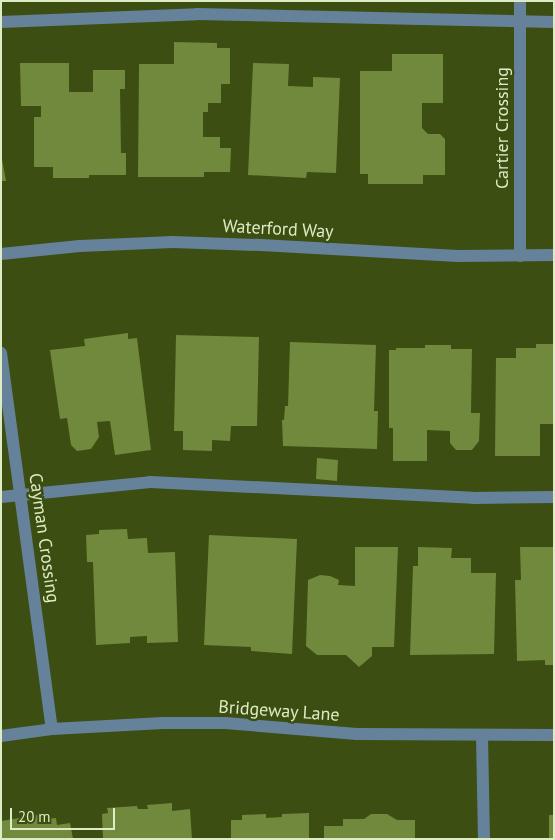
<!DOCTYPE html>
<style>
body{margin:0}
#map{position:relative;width:555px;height:840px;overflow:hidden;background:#3c4e11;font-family:"PT Sans",sans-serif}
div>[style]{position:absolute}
.building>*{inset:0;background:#71893c}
.minor>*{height:12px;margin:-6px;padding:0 6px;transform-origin:6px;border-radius:6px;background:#66829a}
span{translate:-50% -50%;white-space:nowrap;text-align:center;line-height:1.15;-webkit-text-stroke:5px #3c4e11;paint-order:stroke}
.street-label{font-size:18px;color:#deecc5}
.frame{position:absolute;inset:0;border:2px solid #deecc5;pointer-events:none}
.scale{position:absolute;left:10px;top:808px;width:105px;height:22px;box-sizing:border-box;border:2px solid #deecc5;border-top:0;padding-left:6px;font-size:15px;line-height:18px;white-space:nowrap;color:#deecc5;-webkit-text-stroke:4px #3c4e11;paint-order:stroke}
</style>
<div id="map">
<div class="building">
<div style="clip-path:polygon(174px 42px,217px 43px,217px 48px,230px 48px,230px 84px,221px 84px,221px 103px,208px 103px,208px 112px,203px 112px,203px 137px,220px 137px,220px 148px,231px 148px,230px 172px,204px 172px,204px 177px,138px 177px,139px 64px,174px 64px)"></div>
<div style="clip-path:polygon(392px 54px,443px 54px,443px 103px,422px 103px,422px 128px,428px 134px,440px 134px,445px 139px,445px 175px,423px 175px,423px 184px,368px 184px,368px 174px,360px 174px,360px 71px,392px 71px)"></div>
<div style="clip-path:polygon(20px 63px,69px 63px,69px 92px,93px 92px,93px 70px,125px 70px,125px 89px,120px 89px,121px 153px,126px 153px,126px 175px,89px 175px,89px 178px,53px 178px,53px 167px,34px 167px,34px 117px,41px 117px,41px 106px,21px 106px)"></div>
<div style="clip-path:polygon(253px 63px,289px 64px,288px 86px,313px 87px,313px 77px,340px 78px,336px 173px,307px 172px,306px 178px,248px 175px)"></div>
<div style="clip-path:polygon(1px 154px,6px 181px,1px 181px)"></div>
<div style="clip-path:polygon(128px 333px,128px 339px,137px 338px,151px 450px,115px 455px,110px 421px,97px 422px,99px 437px,91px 449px,77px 451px,71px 445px,67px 418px,60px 419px,50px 350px,85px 346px,84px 339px)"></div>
<div style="clip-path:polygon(176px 335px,259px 337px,257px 426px,231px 426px,230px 441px,212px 440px,212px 451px,183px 450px,183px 431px,174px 431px)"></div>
<div style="clip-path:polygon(290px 342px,376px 345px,374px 411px,378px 411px,377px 449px,283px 446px,282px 420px,284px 420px,285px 406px,288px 406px)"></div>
<div style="clip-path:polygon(536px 344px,554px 344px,554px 424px,540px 424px,540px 456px,495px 456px,496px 358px,516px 358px,516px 348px,536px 348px)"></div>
<div style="clip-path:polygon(425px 345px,451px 345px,451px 349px,472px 349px,471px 413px,480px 413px,479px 441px,472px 450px,456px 450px,450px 443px,450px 431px,427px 430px,427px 461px,393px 461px,393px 428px,389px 428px,389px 350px,396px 350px,396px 348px,425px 348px)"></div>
<div style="clip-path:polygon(317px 458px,338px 460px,337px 481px,316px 479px)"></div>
<div style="clip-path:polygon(127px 529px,128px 539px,147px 538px,148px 553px,175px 552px,178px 642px,147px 643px,147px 636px,130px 637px,130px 643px,96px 645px,93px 562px,87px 562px,86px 535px,99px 534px,99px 530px)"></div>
<div style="clip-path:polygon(209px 535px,297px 539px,292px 654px,251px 651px,251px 647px,204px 645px)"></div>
<div style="clip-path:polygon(355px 547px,398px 547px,394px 647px,372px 647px,372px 656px,359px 667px,346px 655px,317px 655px,306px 646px,308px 580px,320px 575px,330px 576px,339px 580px,338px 585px,355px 586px)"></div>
<div style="clip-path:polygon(418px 547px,452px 548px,451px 558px,471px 558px,471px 573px,496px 573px,494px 654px,410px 655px,413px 566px,418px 566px)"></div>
<div style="clip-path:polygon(520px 547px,554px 547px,553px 665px,545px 665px,545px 660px,517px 661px,515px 580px,521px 580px)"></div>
<div style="clip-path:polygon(172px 803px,172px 811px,190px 809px,192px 839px,103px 839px,102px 814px,108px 813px,107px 808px,137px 806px,138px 809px,148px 809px,147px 805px)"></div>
<div style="clip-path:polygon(309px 813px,309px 839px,231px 839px,231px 820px,242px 820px,242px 815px,266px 814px,266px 818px,282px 817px,282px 814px)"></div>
<div style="clip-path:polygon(44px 814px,45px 819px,56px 818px,57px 825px,70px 823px,73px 839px,1px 839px,1px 821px)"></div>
<div style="clip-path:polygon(371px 814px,387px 814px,397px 820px,415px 820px,415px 839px,324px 839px,324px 826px,343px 826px,343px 819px,364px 819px)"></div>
<div style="clip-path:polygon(549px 815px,554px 815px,554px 839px,549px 839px)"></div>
</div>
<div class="minor">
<div style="left:520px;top:1px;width:255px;rotate:90deg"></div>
<div style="left:1px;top:22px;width:196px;rotate:-2.3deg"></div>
<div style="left:197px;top:14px;width:357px;rotate:1.3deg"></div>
<div style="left:1px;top:254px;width:79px;rotate:-5.8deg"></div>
<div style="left:80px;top:246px;width:93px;rotate:-2.5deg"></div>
<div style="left:173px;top:242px;width:88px;rotate:2deg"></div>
<div style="left:261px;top:245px;width:197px;rotate:3.2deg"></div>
<div style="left:458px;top:256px;width:96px;rotate:-0.6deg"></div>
<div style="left:1px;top:353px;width:379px;rotate:82.3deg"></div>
<div style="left:1px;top:497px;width:150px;rotate:-5.7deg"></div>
<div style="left:150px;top:482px;width:323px;rotate:2.8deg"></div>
<div style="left:473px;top:498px;width:81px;rotate:-0.7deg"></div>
<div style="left:1px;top:736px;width:51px;rotate:-7.8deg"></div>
<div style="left:52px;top:729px;width:111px;rotate:-3.1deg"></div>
<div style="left:163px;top:723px;width:62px"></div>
<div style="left:225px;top:723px;width:132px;rotate:4.8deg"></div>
<div style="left:357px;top:734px;width:197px;rotate:0.3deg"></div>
<div style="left:482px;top:736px;width:103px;rotate:88.9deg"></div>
</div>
<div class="street-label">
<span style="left:502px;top:128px;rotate:-90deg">Cartier Crossing</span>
<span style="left:278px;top:229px;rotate:3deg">Waterford Way</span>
<span style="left:44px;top:538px;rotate:82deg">Cayman Crossing</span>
<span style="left:279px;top:711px;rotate:4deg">Bridgeway Lane</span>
</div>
<div class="frame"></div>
<div class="scale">20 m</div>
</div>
